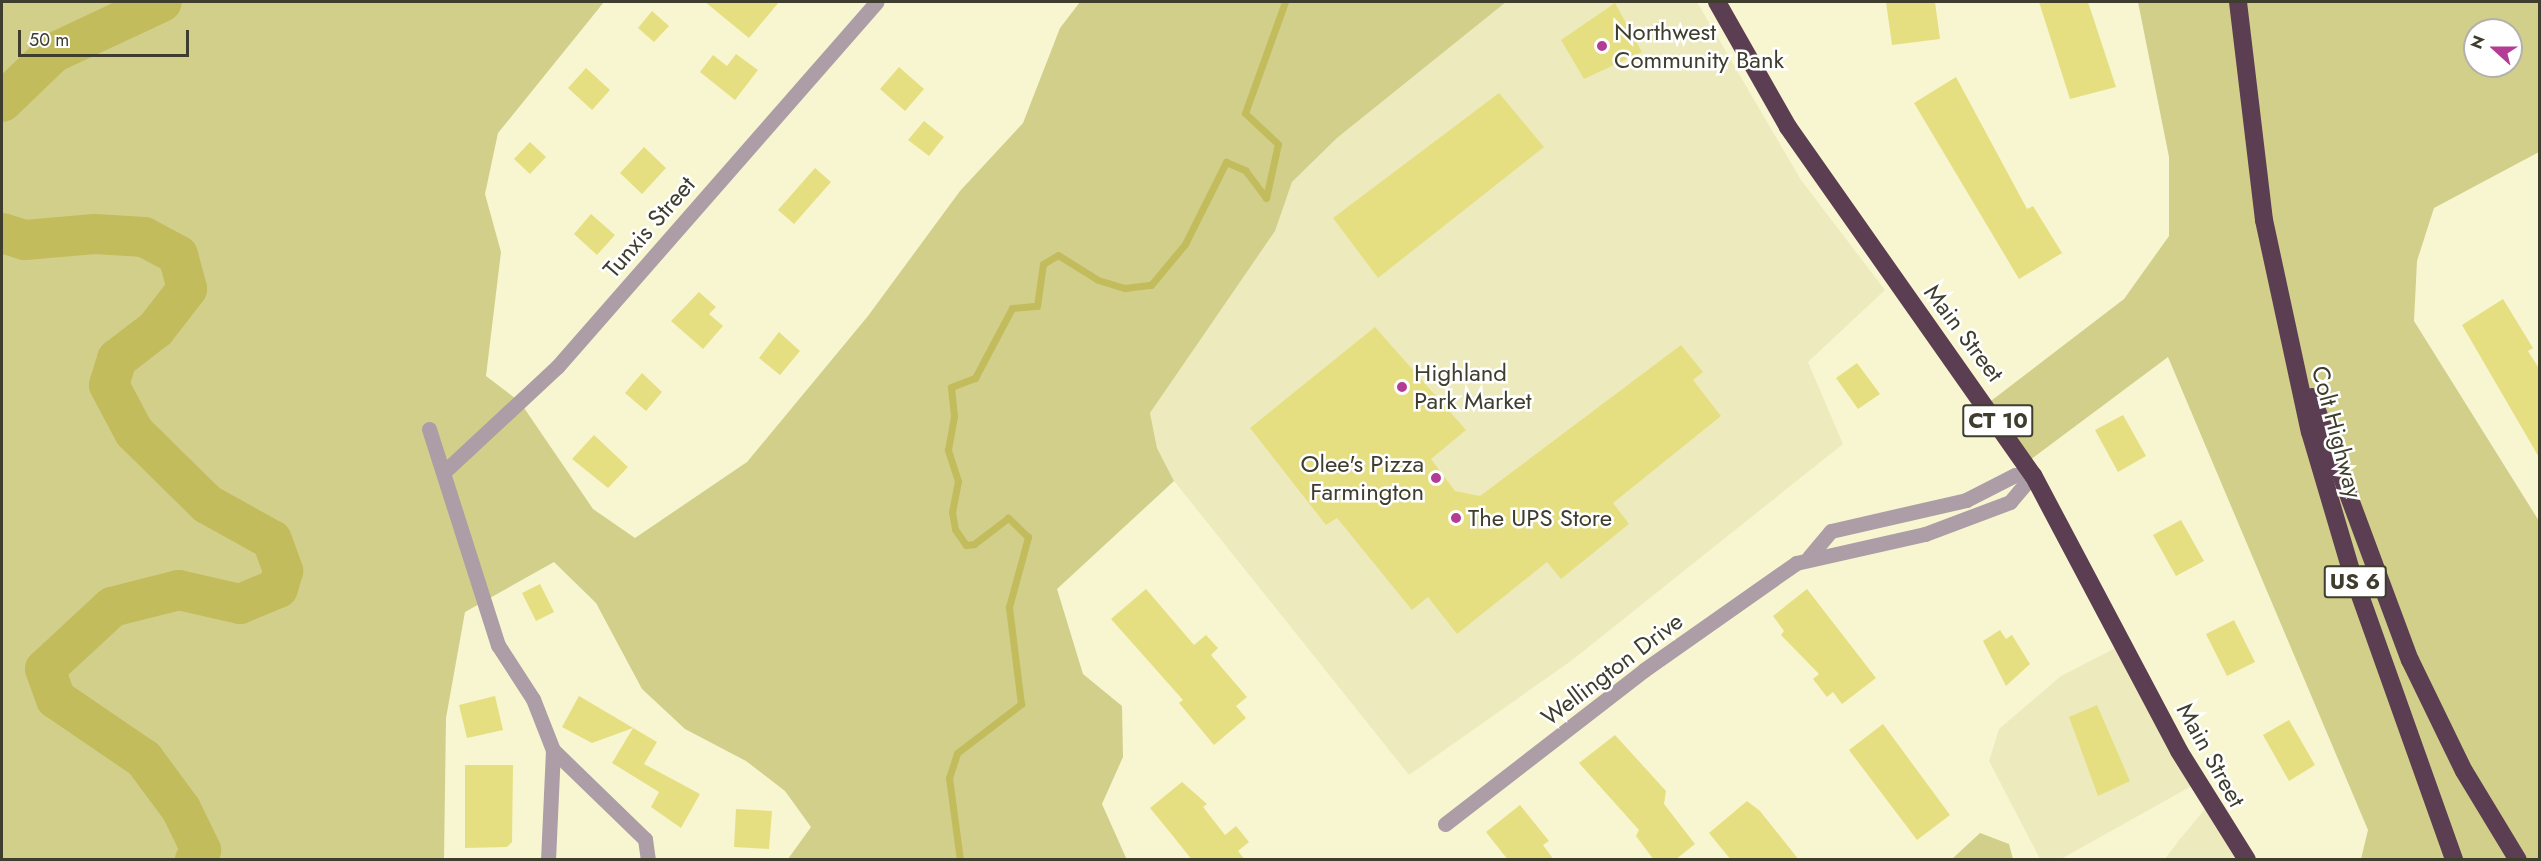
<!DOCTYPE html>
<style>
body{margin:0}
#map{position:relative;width:2541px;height:861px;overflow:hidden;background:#f8f6d0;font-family:Jost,sans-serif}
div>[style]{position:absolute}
.built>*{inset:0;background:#edebbe}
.green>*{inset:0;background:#d2cf8b}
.stream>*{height:7px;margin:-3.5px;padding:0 3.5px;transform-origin:3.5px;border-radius:3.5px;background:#c2bc5d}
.river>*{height:40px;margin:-20px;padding:0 20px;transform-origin:20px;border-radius:20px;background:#c2bc5d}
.building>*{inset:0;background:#e5df81}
.minor>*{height:15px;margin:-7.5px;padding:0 7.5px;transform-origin:7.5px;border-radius:7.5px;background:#ac9da7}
.highway>*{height:18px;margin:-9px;padding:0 9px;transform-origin:9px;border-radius:9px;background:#5b3e52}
.dots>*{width:16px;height:16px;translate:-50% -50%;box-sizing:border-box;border:3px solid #fff;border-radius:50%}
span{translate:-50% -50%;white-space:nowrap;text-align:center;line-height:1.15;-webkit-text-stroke:5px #fff;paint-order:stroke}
.shield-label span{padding:2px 4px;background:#fff;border:2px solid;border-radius:4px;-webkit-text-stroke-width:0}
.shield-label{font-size:22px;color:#3e3d2e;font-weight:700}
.poi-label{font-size:24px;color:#3e3d2e}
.left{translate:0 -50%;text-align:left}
.right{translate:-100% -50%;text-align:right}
.street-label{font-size:24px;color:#3e3d2e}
.frame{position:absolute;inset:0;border:3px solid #3e3d2e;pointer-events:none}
.north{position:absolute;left:2463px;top:18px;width:60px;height:60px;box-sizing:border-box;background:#fff;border:2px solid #b2b1ab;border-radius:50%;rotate:291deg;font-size:16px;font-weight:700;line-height:24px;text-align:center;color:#3e3d2e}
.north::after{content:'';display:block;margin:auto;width:21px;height:27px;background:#b33d95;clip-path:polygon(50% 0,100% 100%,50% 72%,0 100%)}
.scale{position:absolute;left:18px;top:30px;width:171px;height:27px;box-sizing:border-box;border:3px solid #3e3d2e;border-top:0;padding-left:8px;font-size:18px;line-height:21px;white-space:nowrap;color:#3e3d2e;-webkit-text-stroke:4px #fff;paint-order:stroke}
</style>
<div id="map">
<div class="built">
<div style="clip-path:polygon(1506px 2px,1697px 2px,1801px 180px,1885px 290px,1808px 362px,1843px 444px,1571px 661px,1409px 775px,1174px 481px,1157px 448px,1150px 413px,1274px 231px,1292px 182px,1337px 138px)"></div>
<div style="clip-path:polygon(2125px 643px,2197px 783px,2061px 859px,2040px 859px,1989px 761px,1999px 729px,2061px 676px)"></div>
<div style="clip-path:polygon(2209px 804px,2247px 860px,2164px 860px,2180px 839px)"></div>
</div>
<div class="green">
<div style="clip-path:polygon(2px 2px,604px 2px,498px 133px,485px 194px,501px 252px,486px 376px,520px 402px,593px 509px,635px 538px,747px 462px,868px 316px,960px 191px,1023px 123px,1060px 28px,1080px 2px,1506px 2px,1337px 138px,1292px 182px,1275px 231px,1150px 413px,1157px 448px,1174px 481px,1057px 589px,1083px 674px,1122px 706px,1123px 757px,1102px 804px,1127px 860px,788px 859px,811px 827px,785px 791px,746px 761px,685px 729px,642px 689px,596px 603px,554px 562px,465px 612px,446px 718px,444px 859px,2px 859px)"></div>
<div style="clip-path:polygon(evenodd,2138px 2px,2539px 2px,2539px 152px,2434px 208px,2417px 261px,2414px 321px,2539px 521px,2539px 859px,2361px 859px,2368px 830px,2168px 357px,2026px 463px,1987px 404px,2124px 299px,2169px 236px,2169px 157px,2138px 2px,2475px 30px,2511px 30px,2511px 66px,2475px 66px,2475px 30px)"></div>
<div style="clip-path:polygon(1980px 833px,2009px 844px,2013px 859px,1952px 859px)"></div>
</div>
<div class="stream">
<div style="left:960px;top:860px;width:83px;rotate:-97.6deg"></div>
<div style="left:949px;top:778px;width:26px;rotate:-72deg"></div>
<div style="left:957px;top:753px;width:81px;rotate:-37.4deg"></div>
<div style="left:1021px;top:704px;width:98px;rotate:-97.1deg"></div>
<div style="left:1009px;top:607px;width:73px;rotate:-74.8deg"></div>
<div style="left:1028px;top:537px;width:28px;rotate:-136deg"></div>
<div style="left:1008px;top:518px;width:43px;rotate:142.6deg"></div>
<div style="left:974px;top:544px;width:8px;rotate:173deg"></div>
<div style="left:966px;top:545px;width:19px;rotate:-125deg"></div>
<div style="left:955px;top:529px;width:17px;rotate:-100deg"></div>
<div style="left:952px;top:512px;width:32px;rotate:-79deg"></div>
<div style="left:958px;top:481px;width:33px;rotate:-108deg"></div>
<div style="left:948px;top:450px;width:35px;rotate:-80deg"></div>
<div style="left:954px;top:416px;width:29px;rotate:-96deg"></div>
<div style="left:951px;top:387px;width:26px;rotate:-21deg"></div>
<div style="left:975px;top:378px;width:79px;rotate:-62.1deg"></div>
<div style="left:1012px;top:308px;width:25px;rotate:-5deg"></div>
<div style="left:1037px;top:306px;width:42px;rotate:-81.9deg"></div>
<div style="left:1043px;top:264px;width:17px;rotate:-31deg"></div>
<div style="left:1058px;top:255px;width:47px;rotate:32deg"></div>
<div style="left:1098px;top:280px;width:28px;rotate:17deg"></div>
<div style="left:1125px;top:288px;width:26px;rotate:-7deg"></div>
<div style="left:1151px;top:285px;width:53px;rotate:-50.3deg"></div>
<div style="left:1185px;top:244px;width:92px;rotate:-63.4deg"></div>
<div style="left:1226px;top:162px;width:21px;rotate:23deg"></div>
<div style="left:1245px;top:170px;width:35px;rotate:53deg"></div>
<div style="left:1266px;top:198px;width:55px;rotate:-77.5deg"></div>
<div style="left:1278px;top:144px;width:45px;rotate:-136.8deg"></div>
<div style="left:1245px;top:113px;width:118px;rotate:-70.2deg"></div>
</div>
<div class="river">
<div style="left:2px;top:102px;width:71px;rotate:-43.9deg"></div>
<div style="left:53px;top:53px;width:120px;rotate:-25.1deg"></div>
<div style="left:2px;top:233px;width:24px;rotate:17deg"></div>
<div style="left:25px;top:240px;width:70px;rotate:-4.9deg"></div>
<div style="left:95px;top:234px;width:49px;rotate:3.5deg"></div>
<div style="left:144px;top:237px;width:38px;rotate:28deg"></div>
<div style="left:178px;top:255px;width:35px;rotate:75deg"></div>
<div style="left:187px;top:289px;width:51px;rotate:127.8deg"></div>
<div style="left:156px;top:329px;width:49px;rotate:142.4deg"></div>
<div style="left:117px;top:359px;width:27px;rotate:107deg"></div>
<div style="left:109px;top:385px;width:53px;rotate:62deg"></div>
<div style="left:134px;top:432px;width:103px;rotate:44.6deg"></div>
<div style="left:207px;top:504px;width:74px;rotate:29deg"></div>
<div style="left:272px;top:540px;width:33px;rotate:70deg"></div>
<div style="left:283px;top:571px;width:18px;rotate:106deg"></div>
<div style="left:278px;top:588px;width:41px;rotate:157.2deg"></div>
<div style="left:240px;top:604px;width:63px;rotate:-167.1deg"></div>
<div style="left:179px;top:590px;width:69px;rotate:165.8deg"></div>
<div style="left:112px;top:607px;width:91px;rotate:137.2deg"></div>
<div style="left:45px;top:669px;width:32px;rotate:70deg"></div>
<div style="left:56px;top:699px;width:107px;rotate:34.3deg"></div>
<div style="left:144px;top:759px;width:62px;rotate:53.5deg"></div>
<div style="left:181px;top:809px;width:46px;rotate:64deg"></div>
<div style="left:201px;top:850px;width:12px;rotate:121deg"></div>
</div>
<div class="building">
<div style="clip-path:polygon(705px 2px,779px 2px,749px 38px)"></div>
<div style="clip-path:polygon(1886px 2px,1935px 2px,1940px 39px,1892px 45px)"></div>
<div style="clip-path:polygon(2039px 2px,2088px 2px,2116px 87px,2070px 99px)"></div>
<div style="clip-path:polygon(1615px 3px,1642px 52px,1584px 79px,1561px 40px)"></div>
<div style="clip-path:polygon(652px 11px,669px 26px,654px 42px,638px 28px)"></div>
<div style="clip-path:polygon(736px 54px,758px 70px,735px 100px,700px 72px,713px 55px,727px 66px)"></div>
<div style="clip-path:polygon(899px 67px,924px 89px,905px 111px,880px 89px)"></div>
<div style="clip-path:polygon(586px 68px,610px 90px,592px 110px,568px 88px)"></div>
<div style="clip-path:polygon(1956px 77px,2027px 209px,2033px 206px,2062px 253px,2019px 279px,1914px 103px)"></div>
<div style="clip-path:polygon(1499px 93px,1544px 147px,1378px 278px,1333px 218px)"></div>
<div style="clip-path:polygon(924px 121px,944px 137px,929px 156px,908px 140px)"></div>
<div style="clip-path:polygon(530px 142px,546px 157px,530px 174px,514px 159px)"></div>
<div style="clip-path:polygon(644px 147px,666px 168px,642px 194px,620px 173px)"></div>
<div style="clip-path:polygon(815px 168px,831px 182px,794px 224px,778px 210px)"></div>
<div style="clip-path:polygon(591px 214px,615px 235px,597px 255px,574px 234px)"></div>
<div style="clip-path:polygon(699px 292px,716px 307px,709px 314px,723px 326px,703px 349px,671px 321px)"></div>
<div style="clip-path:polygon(2503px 299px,2533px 348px,2528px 351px,2540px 370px,2540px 459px,2462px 325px)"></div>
<div style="clip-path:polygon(1375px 327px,1466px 430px,1431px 459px,1455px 491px,1480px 496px,1681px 345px,1703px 372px,1693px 380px,1721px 416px,1613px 503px,1629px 524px,1561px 579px,1547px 562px,1457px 634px,1428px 597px,1412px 610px,1337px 518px,1326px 525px,1250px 428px)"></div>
<div style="clip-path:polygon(779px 332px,800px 351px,780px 375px,759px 358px)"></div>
<div style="clip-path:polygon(1857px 363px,1880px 394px,1858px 409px,1836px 378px)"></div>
<div style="clip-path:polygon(642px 373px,662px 392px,646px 411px,625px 393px)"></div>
<div style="clip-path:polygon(2123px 415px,2146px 456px,2118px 472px,2095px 430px)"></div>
<div style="clip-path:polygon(594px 435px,628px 467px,608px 488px,572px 459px)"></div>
<div style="clip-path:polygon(2181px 520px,2204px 561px,2176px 576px,2153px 535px)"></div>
<div style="clip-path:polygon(540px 584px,554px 612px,536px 621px,522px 593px)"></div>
<div style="clip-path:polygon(1146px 589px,1194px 645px,1206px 635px,1218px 648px,1211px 655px,1247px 697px,1236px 706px,1246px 718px,1214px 745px,1179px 703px,1183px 700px,1111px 619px)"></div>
<div style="clip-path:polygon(1807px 589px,1876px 678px,1842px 704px,1833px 692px,1827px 697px,1813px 679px,1819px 674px,1781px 635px,1784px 631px,1773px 616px)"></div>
<div style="clip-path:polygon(2234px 620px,2255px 662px,2227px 676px,2206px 634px)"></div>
<div style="clip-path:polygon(2000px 630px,2006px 639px,2012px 635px,2030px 664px,2006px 686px,1983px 641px)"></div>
<div style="clip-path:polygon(495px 696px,503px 730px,467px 738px,459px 705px)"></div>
<div style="clip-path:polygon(579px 696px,657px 742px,644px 764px,700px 794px,681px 828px,651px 807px,659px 792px,612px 763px,633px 728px,592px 743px,562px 727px)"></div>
<div style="clip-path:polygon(2097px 705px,2130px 781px,2098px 796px,2069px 717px)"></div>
<div style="clip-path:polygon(2289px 720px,2315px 765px,2289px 781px,2263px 735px)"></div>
<div style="clip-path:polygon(1883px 724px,1950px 815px,1917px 840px,1849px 750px)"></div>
<div style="clip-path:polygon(1615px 735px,1666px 791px,1664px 804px,1695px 844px,1675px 860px,1654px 860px,1636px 836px,1639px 830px,1579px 763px)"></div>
<div style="clip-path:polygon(465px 765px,513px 765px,512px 842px,507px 847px,465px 848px)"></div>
<div style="clip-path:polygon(1182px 782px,1207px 804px,1203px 807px,1225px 835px,1236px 826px,1249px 842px,1238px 851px,1245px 860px,1192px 860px,1173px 836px,1150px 808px)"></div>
<div style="clip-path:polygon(1747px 801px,1760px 811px,1799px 860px,1731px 860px,1709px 833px)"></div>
<div style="clip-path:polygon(1520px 805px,1549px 841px,1543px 845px,1554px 860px,1508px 860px,1486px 832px)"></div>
<div style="clip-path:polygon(736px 809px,772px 811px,769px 849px,734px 847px)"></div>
</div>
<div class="minor">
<div style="left:429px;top:429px;width:227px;rotate:72.3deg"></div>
<div style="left:498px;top:645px;width:64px;rotate:57.1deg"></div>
<div style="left:533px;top:699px;width:55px;rotate:68.6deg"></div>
<div style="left:553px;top:750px;width:110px;rotate:92.6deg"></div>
<div style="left:445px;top:471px;width:153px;rotate:-42.9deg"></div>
<div style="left:557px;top:367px;width:485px;rotate:-48.8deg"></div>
<div style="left:1809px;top:557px;width:34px;rotate:-50deg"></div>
<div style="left:1831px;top:531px;width:139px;rotate:-12.9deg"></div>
<div style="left:1966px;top:500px;width:55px;rotate:-27deg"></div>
<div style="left:2015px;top:475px;width:18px"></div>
<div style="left:553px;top:750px;width:128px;rotate:44.1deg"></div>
<div style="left:645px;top:839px;width:21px;rotate:82deg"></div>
<div style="left:1445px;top:824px;width:252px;rotate:-37.7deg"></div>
<div style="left:1644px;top:670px;width:186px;rotate:-35.1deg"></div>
<div style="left:1796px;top:563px;width:132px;rotate:-12.7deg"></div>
<div style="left:1925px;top:534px;width:91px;rotate:-20.6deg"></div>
<div style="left:2010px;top:502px;width:35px;rotate:-50deg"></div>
</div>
<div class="highway">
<div style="left:1717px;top:2px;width:144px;rotate:60.4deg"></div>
<div style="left:1788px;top:127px;width:426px;rotate:54.9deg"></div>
<div style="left:2033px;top:475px;width:312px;rotate:62.1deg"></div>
<div style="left:2179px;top:751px;width:128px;rotate:58deg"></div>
<div style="left:2238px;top:2px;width:220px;rotate:83.2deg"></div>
<div style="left:2264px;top:220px;width:217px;rotate:77.8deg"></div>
<div style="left:2310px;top:432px;width:144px;rotate:73.5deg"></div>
<div style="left:2351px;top:570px;width:308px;rotate:70.4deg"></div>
<div style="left:2312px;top:397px;width:281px;rotate:69.6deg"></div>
<div style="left:2410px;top:660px;width:123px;rotate:64.1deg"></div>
<div style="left:2464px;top:771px;width:104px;rotate:58.8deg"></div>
</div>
<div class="dots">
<div style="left:1602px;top:46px;background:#b33d95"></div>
<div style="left:1402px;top:387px;background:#b33d95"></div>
<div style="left:1436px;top:478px;background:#b33d95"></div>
<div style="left:1456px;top:518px;background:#b33d95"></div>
</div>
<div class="shield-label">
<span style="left:1998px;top:421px">CT 10</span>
<span style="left:2355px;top:582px">US 6</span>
</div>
<div class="poi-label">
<span class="left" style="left:1614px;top:46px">Northwest<br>Community Bank</span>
<span class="left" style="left:1414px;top:387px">Highland<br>Park Market</span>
<span class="right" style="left:1424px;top:478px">Olee's Pizza<br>Farmington</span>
<span class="left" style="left:1468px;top:518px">The UPS Store</span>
</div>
<div class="street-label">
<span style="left:649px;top:227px;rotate:-49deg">Tunxis Street</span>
<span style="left:1964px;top:333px;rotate:53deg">Main Street</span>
<span style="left:2337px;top:432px;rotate:75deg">Colt Highway</span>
<span style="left:1612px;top:669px;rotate:-37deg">Wellington Drive</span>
<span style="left:2211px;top:755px;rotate:61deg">Main Street</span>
</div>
<div class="frame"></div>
<div class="north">N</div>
<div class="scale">50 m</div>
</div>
